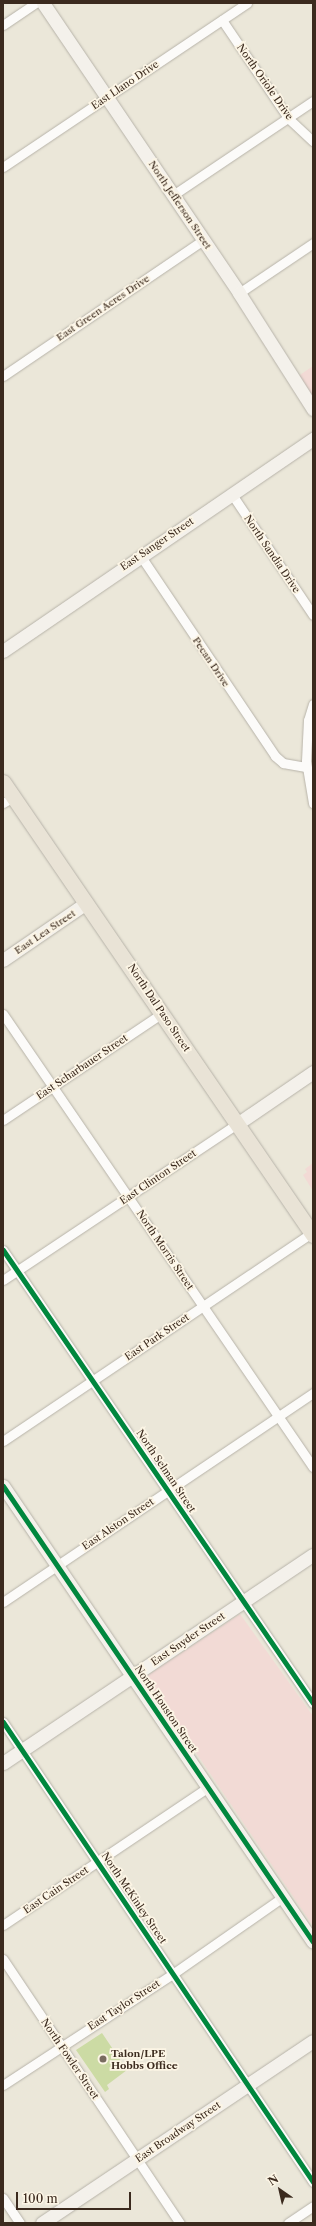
<!DOCTYPE html>
<style>
body{margin:0}
#map{position:relative;width:316px;height:2226px;overflow:hidden;background:#ebe7d9;font-family:"Libre Caslon Text",serif}
div>[style]{position:absolute}
.built>*{inset:0;background:#f2dad5}
.green>*{inset:0;background:#ccdba4}
.roads{filter:drop-shadow(0 0 1px #b7b3a9) drop-shadow(0 0 1px #b7b3a9)}
.street>*{height:9px;margin:-4.5px;padding:0 4.5px;transform-origin:4.5px;border-radius:4.5px;background:#fcfbf9}
.secondary>*{height:13px;margin:-6.5px;padding:0 6.5px;transform-origin:6.5px;border-radius:6.5px;background:#f4f1eb}
.primary>*{height:15px;margin:-7.5px;padding:0 7.5px;transform-origin:7.5px;border-radius:7.5px;background:#e9e3d6}
.cycleway>*{height:5px;margin:-2.5px;padding:0 2.5px;transform-origin:2.5px;border-radius:2.5px;background:#00873e}
.dots>*{width:11px;height:11px;translate:-50% -50%;box-sizing:border-box;border:2px solid #fcf5e5;border-radius:50%}
span{translate:-50% -50%;white-space:nowrap;text-align:center;line-height:1.15;-webkit-text-stroke:3.5px #fcf5e5;paint-order:stroke}
.street-label{font-size:10px;color:#3b2a1e}
.poi-label{font-size:10px;color:#3b2a1e;font-weight:700}
.left{translate:0 -50%;text-align:left}
.frame{position:absolute;inset:0;border:4px solid #3b2a1e;pointer-events:none}
.north{position:absolute;left:260px;top:2170px;width:40px;height:40px;-webkit-text-stroke:3px #fcf5e5;paint-order:stroke;rotate:326deg;font-size:11px;font-weight:700;line-height:16px;text-align:center;color:#3b2a1e}
.north::after{content:'';display:block;margin:auto;width:14px;height:18px;background:#3b2a1e;clip-path:polygon(50% 0,100% 100%,50% 72%,0 100%)}
.scale{position:absolute;left:16px;top:2192px;width:115px;height:18px;box-sizing:border-box;border:2px solid #3b2a1e;border-top:0;padding-left:5px;font-size:12px;line-height:14px;white-space:nowrap;color:#3b2a1e;-webkit-text-stroke:3px #fcf5e5;paint-order:stroke}
</style>
<div id="map">
<div class="built">
<div style="clip-path:polygon(313px 366px,313px 409px,294px 379px)"></div>
<div style="clip-path:polygon(313px 1163px,313px 1191px,303px 1175px,307px 1172px,305px 1169px)"></div>
<div style="clip-path:polygon(240px 1614px,313px 1716px,313px 1926px,145px 1677px)"></div>
</div>
<div class="green">
<div style="clip-path:polygon(102px 2033px,127px 2070px,107px 2085px,109px 2089px,105px 2092px,76px 2050px)"></div>
</div>
<div class="roads">
<div class="street">
<div style="left:222px;top:20px;width:118px;rotate:56deg"></div>
<div style="left:288px;top:118px;width:34px;rotate:43deg"></div>
<div style="left:3px;top:25px;width:40px;rotate:-34deg"></div>
<div style="left:3px;top:167px;width:294px;rotate:-33.9deg"></div>
<div style="left:173px;top:195px;width:169px;rotate:-33.9deg"></div>
<div style="left:239px;top:293px;width:89px;rotate:-34deg"></div>
<div style="left:3px;top:376px;width:242px;rotate:-34.2deg"></div>
<div style="left:231px;top:493px;width:147px;rotate:56.1deg"></div>
<div style="left:140px;top:555px;width:242px;rotate:56.1deg"></div>
<div style="left:275px;top:756px;width:11px;rotate:41deg"></div>
<div style="left:283px;top:763px;width:23px;rotate:10deg"></div>
<div style="left:313px;top:704px;width:17px;rotate:107deg"></div>
<div style="left:308px;top:720px;width:41px;rotate:92.8deg"></div>
<div style="left:306px;top:761px;width:43px;rotate:80.5deg"></div>
<div style="left:3px;top:803px;width:12px;rotate:-31deg"></div>
<div style="left:3px;top:1014px;width:549px;rotate:55.62deg"></div>
<div style="left:3px;top:1120px;width:192px;rotate:-33.9deg"></div>
<div style="left:3px;top:1250px;width:549px;rotate:55.62deg"></div>
<div style="left:3px;top:1280px;width:281px;rotate:-33.7deg"></div>
<div style="left:3px;top:1441px;width:372px;rotate:-34deg"></div>
<div style="left:3px;top:1602px;width:374px;rotate:-34deg"></div>
<div style="left:3px;top:1722px;width:555px;rotate:56.02deg"></div>
<div style="left:3px;top:1925px;width:247px;rotate:-33.9deg"></div>
<div style="left:3px;top:1959px;width:318px;rotate:56.2deg"></div>
<div style="left:3px;top:2085px;width:204px;rotate:-33.2deg"></div>
<div style="left:174px;top:1973px;width:133px;rotate:-34.9deg"></div>
<div style="left:3px;top:2198px;width:30px;rotate:56deg"></div>
<div style="left:288px;top:2223px;width:30px;rotate:-34deg"></div>
</div>
<div class="secondary">
<div style="left:43px;top:3px;width:350px;rotate:55.9deg"></div>
<div style="left:239px;top:293px;width:138px;rotate:57.5deg"></div>
<div style="left:3px;top:651px;width:376px;rotate:-34.4deg"></div>
<div style="left:3px;top:960px;width:101px;rotate:-34.5deg"></div>
<div style="left:237px;top:1124px;width:92px;rotate:-34.4deg"></div>
<div style="left:3px;top:1486px;width:551px;rotate:55.79deg"></div>
<div style="left:3px;top:1763px;width:373px;rotate:-33.9deg"></div>
<div style="left:42px;top:2223px;width:326px;rotate:-33.9deg"></div>
</div>
<div class="primary">
<div style="left:3px;top:782px;width:549px;rotate:55.62deg"></div>
</div>
</div>
<div class="cycleway">
<div style="left:3px;top:1250px;width:549px;rotate:55.62deg"></div>
<div style="left:3px;top:1486px;width:551px;rotate:55.79deg"></div>
<div style="left:3px;top:1722px;width:555px;rotate:56.02deg"></div>
</div>
<div class="dots">
<div style="left:103px;top:2059px;background:#796c5f"></div>
</div>
<div class="street-label">
<span style="left:265px;top:82px;rotate:55deg">North Oriole Drive</span>
<span style="left:125px;top:85px;rotate:-34deg">East Llano Drive</span>
<span style="left:180px;top:205px;rotate:56deg">North Jefferson Street</span>
<span style="left:103px;top:308px;rotate:-34deg">East Green Acres Drive</span>
<span style="left:157px;top:544px;rotate:-34deg">East Sanger Street</span>
<span style="left:272px;top:554px;rotate:56deg">North Sandia Drive</span>
<span style="left:211px;top:662px;rotate:56deg">Pecan Drive</span>
<span style="left:45px;top:932px;rotate:-34deg">East Lea Street</span>
<span style="left:159px;top:1008px;rotate:56deg">North Dal Paso Street</span>
<span style="left:82px;top:1067px;rotate:-34deg">East Scharbauer Street</span>
<span style="left:158px;top:1177px;rotate:-34deg">East Clinton Street</span>
<span style="left:165px;top:1250px;rotate:56deg">North Morris Street</span>
<span style="left:157px;top:1337px;rotate:-34deg">East Park Street</span>
<span style="left:166px;top:1471px;rotate:56deg">North Selman Street</span>
<span style="left:118px;top:1524px;rotate:-34deg">East Alston Street</span>
<span style="left:188px;top:1639px;rotate:-34deg">East Snyder Street</span>
<span style="left:166px;top:1709px;rotate:56deg">North Houston Street</span>
<span style="left:56px;top:1890px;rotate:-34deg">East Cain Street</span>
<span style="left:134px;top:1898px;rotate:56deg">North McKinley Street</span>
<span style="left:124px;top:2005px;rotate:-33deg">East Taylor Street</span>
<span style="left:70px;top:2059px;rotate:56deg">North Fowler Street</span>
<span style="left:178px;top:2132px;rotate:-34deg">East Broadway Street</span>
</div>
<div class="poi-label">
<span class="left" style="left:111px;top:2059px">Talon/LPE<br>Hobbs Office</span>
</div>
<div class="frame"></div>
<div class="north">N</div>
<div class="scale">100 m</div>
</div>
